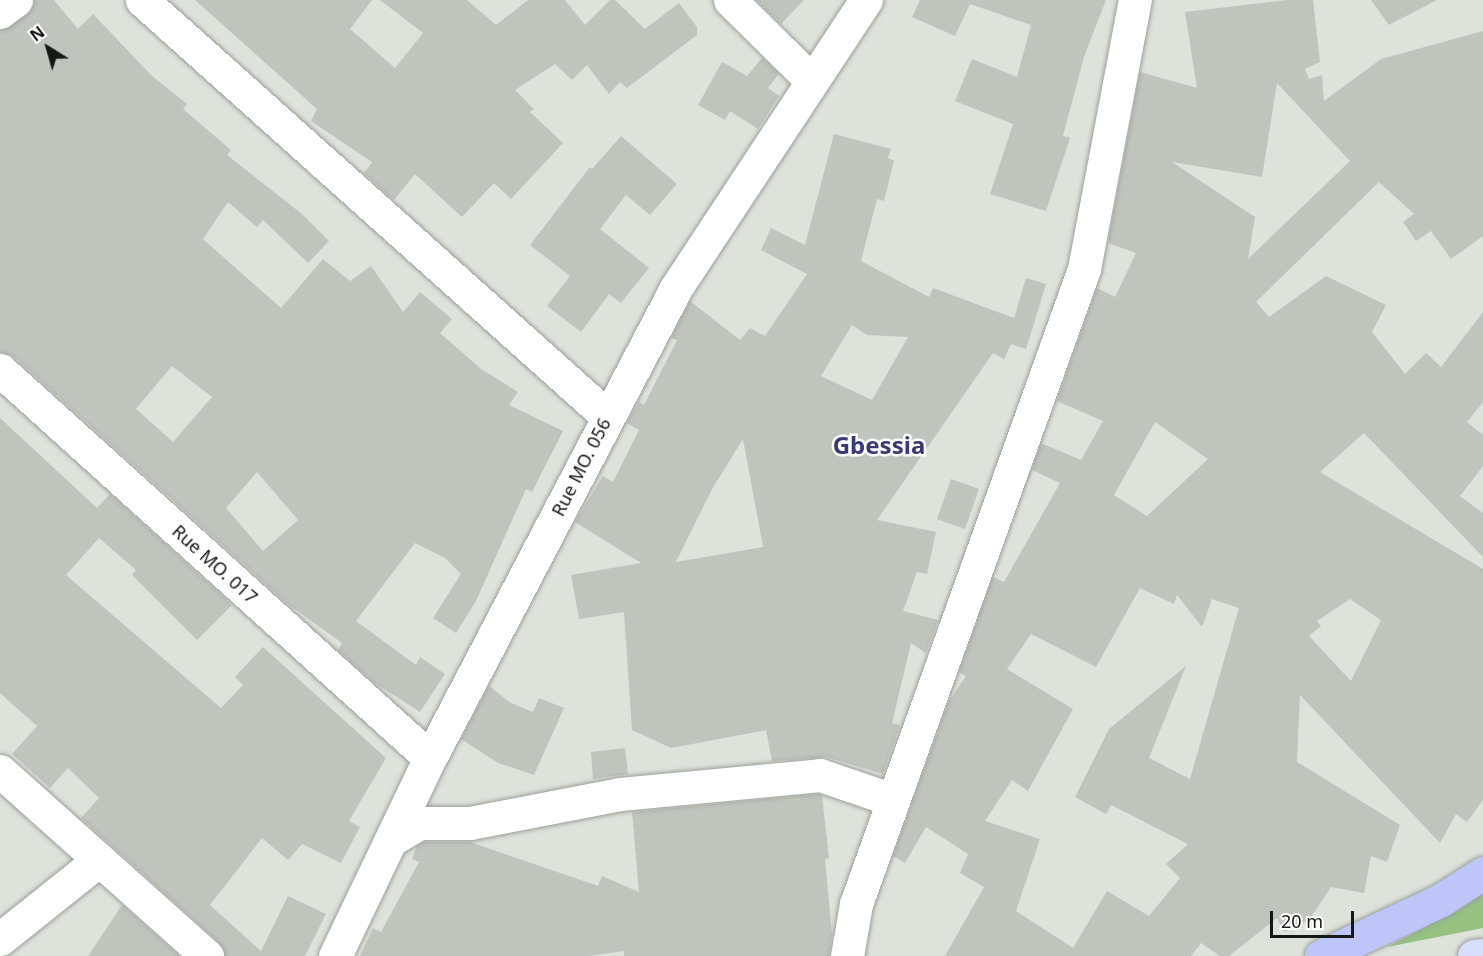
<!DOCTYPE html>
<style>
body{margin:0}
#map{position:relative;width:1483px;height:956px;overflow:hidden;background:#dde3db;font-family:"Noto Sans",sans-serif}
div>[style]{position:absolute}
.green>*{inset:0;background:#96c181}
.building>*{inset:0;background:#bfc4bd}
.roads{filter:drop-shadow(0 0 2px #9ba099) drop-shadow(0 0 2px #9ba099)}
.minor>*{height:33px;margin:-16.5px;padding:0 16.5px;transform-origin:16.5px;border-radius:16.5px;background:#fff}
.major>*{height:33px;margin:-16.5px;padding:0 16.5px;transform-origin:16.5px;border-radius:16.5px;background:#d8ddfb}
.highway>*{height:33px;margin:-16.5px;padding:0 16.5px;transform-origin:16.5px;border-radius:16.5px;background:#bec6f9}
span{translate:-50% -50%;white-space:nowrap;text-align:center;line-height:1.15;-webkit-text-stroke:5px #fff;paint-order:stroke}
.street-label{font-size:18px;color:#161815}
.district-label{font-size:24px;color:#373a76;font-weight:700}
.north{position:absolute;left:18px;top:18px;width:60px;height:60px;-webkit-text-stroke:4px #fff;paint-order:stroke;rotate:323deg;font-size:16px;font-weight:700;line-height:24px;text-align:center;color:#161815}
.north::after{content:'';display:block;margin:auto;width:21px;height:27px;background:#161815;clip-path:polygon(50% 0,100% 100%,50% 72%,0 100%)}
.scale{position:absolute;left:1270px;top:911px;width:84px;height:27px;box-sizing:border-box;border:3px solid #161815;border-top:0;padding-left:8px;font-size:18px;line-height:21px;white-space:nowrap;color:#161815;-webkit-text-stroke:4px #fff;paint-order:stroke}
</style>
<div id="map">
<div class="green">
<div style="clip-path:polygon(1483px 894px,1483px 928px,1387px 947px,1416px 932px)"></div>
</div>
<div class="building">
<div style="clip-path:polygon(evenodd,34px 0,54px 0,78px 29px,93px 14px,152px 76px,187px 104px,183px 109px,231px 150px,227px 155px,302px 214px,329px 241px,308px 263px,263px 220px,257px 227px,228px 202px,203px 239px,281px 308px,323px 259px,350px 281px,371px 266px,403px 312px,420px 292px,452px 319px,440px 333px,481px 369px,518px 392px,509px 405px,563px 431px,532px 492px,526px 489px,476px 601px,456px 633px,433px 618px,461px 574px,445px 558px,415px 543px,356px 621px,416px 665px,420px 657px,445px 674px,420px 712px,375px 683px,338px 650px,342px 643px,289px 605px,13px 356px,0 352px,0 30px,27px 15px,34px 0,172px 366px,212px 397px,173px 442px,136px 409px,172px 366px,34px 0,257px 472px,298px 520px,263px 551px,226px 508px,257px 472px)"></div>
<div style="clip-path:polygon(195px 0,372px 0,350px 29px,395px 68px,423px 33px,380px 0,467px 0,496px 25px,528px 0,565px 0,585px 25px,610px 0,615px 0,645px 29px,679px 3px,697px 27px,697px 35px,627px 88px,620px 82px,609px 94px,587px 65px,572px 80px,555px 64px,515px 90px,534px 109px,530px 112px,563px 143px,511px 199px,494px 183px,462px 217px,415px 174px,394px 200px,389px 196px,364px 173px,372px 162px,311px 121px,317px 109px)"></div>
<div style="clip-path:polygon(757px 0,804px 0,781px 24px)"></div>
<div style="clip-path:polygon(920px 0,1106px 0,1084px 57px,1063px 136px,1070px 138px,1046px 211px,990px 194px,1013px 124px,955px 101px,972px 59px,1017px 77px,1031px 25px,970px 4px,955px 36px,912px 17px)"></div>
<div style="clip-path:polygon(evenodd,1287px 0,1313px 0,1320px 62px,1305px 69px,1309px 79px,1322px 75px,1324px 101px,1381px 59px,1483px 31px,1483px 236px,1451px 259px,1431px 231px,1416px 241px,1403px 222px,1414px 214px,1379px 182px,1256px 302px,1269px 317px,1326px 276px,1386px 305px,1372px 332px,1405px 374px,1426px 353px,1441px 367px,1483px 312px,1483px 402px,1467px 422px,1483px 435px,1483px 466px,1460px 496px,1483px 513px,1483px 557px,1364px 433px,1320px 472px,1483px 569px,1483px 800px,1467px 822px,1456px 814px,1440px 843px,1300px 695px,1297px 762px,1400px 825px,1387px 862px,1371px 856px,1364px 893px,1331px 887px,1309px 920px,1284px 932px,1277px 918px,1229px 956px,1220px 956px,1201px 943px,1191px 956px,945px 956px,984px 887px,960px 873px,968px 854px,926px 827px,905px 863px,893px 856px,949px 701px,966px 676px,959px 672px,993px 577px,1004px 582px,1060px 483px,1032px 470px,1041px 443px,1081px 460px,1103px 421px,1057px 401px,1097px 288px,1115px 297px,1136px 253px,1108px 243px,1140px 72px,1197px 88px,1185px 12px,1287px 0,1277px 83px,1350px 161px,1248px 259px,1255px 217px,1172px 162px,1262px 177px,1277px 83px,1287px 0,1155px 422px,1208px 459px,1147px 516px,1114px 495px,1155px 422px,1287px 0,1140px 588px,1174px 604px,1177px 595px,1202px 627px,1212px 599px,1239px 608px,1190px 779px,1149px 758px,1186px 666px,1109px 729px,1075px 797px,1106px 814px,1111px 805px,1188px 844px,1166px 864px,1180px 878px,1149px 916px,1107px 891px,1073px 948px,1016px 911px,1040px 839px,985px 821px,1012px 780px,1028px 791px,1073px 709px,1007px 669px,1031px 634px,1096px 667px,1140px 588px,1287px 0,1350px 599px,1381px 620px,1351px 681px,1309px 636px,1321px 626px,1317px 621px,1350px 599px)"></div>
<div style="clip-path:polygon(1371px 0,1437px 0,1389px 25px)"></div>
<div style="clip-path:polygon(762px 58px,779px 74px,768px 88px,779px 96px,758px 129px,730px 111px,725px 120px,698px 105px,722px 62px,747px 76px)"></div>
<div style="clip-path:polygon(evenodd,834px 134px,891px 149px,888px 158px,894px 161px,884px 201px,877px 199px,861px 261px,929px 297px,933px 288px,1014px 318px,1026px 278px,1046px 284px,1026px 349px,1011px 344px,1004px 359px,993px 353px,877px 520px,936px 532px,927px 574px,917px 572px,903px 611px,938px 620px,926px 653px,911px 643px,892px 723px,900px 725px,883px 774px,826px 757px,772px 761px,766px 730px,671px 748px,632px 730px,624px 612px,579px 619px,571px 575px,641px 563px,575px 522px,603px 476px,613px 482px,639px 430px,627px 423px,639px 402px,644px 405px,677px 340px,671px 338px,690px 301px,740px 340px,750px 328px,765px 336px,807px 274px,761px 250px,771px 228px,805px 245px,834px 134px,852px 325px,867px 335px,908px 337px,872px 400px,821px 376px,852px 325px,834px 134px,743px 439px,763px 547px,676px 562px,712px 489px,743px 439px)"></div>
<div style="clip-path:polygon(621px 136px,677px 184px,650px 215px,626px 195px,600px 229px,649px 268px,621px 303px,609px 294px,581px 332px,547px 306px,570px 276px,530px 245px,590px 167px,592px 169px)"></div>
<div style="clip-path:polygon(0 418px,97px 508px,110px 494px,232px 605px,197px 640px,132px 575px,136px 570px,99px 538px,66px 575px,221px 708px,243px 685px,235px 677px,263px 647px,386px 758px,349px 821px,360px 827px,341px 863px,302px 844px,288px 860px,262px 838px,210px 905px,261px 951px,288px 896px,326px 914px,305px 956px,225px 956px,219px 942px,81px 818px,99px 798px,68px 768px,50px 788px,12px 754px,37px 726px,0 693px)"></div>
<div style="clip-path:polygon(951px 479px,979px 489px,965px 529px,937px 519px)"></div>
<div style="clip-path:polygon(489px 686px,511px 703px,533px 712px,539px 698px,564px 708px,534px 775px,498px 763px,461px 739px)"></div>
<div style="clip-path:polygon(625px 748px,628px 774px,593px 779px,591px 752px)"></div>
<div style="clip-path:polygon(818px 794px,822px 796px,829px 858px,825px 859px,832px 934px,829px 956px,624px 956px,624px 951px,589px 956px,360px 956px,373px 928px,381px 932px,419px 862px,412px 859px,417px 846px,424px 842px,470px 842px,598px 886px,602px 876px,639px 892px,632px 812px)"></div>
<div style="clip-path:polygon(122px 905px,179px 956px,88px 956px)"></div>
</div>
<div class="roads">
<div class="minor">
<div style="left:142px;top:0;width:624px;rotate:41.82deg"></div>
<div style="left:730px;top:0;width:114px;rotate:44.6deg"></div>
<div style="left:0;top:12px;width:20px;rotate:-37deg"></div>
<div style="left:0;top:370px;width:579px;rotate:42.06deg"></div>
<div style="left:0;top:771px;width:278px;rotate:41.8deg"></div>
<div style="left:394px;top:838px;width:29px;rotate:-31deg"></div>
<div style="left:419px;top:823px;width:51px"></div>
<div style="left:470px;top:823px;width:153px;rotate:-10.9deg"></div>
<div style="left:620px;top:794px;width:201px;rotate:-5.4deg"></div>
<div style="left:820px;top:775px;width:77px;rotate:18.9deg"></div>
<div style="left:0;top:939px;width:127px;rotate:-38.6deg"></div>
<div style="left:335px;top:956px;width:220px;rotate:-64.4deg"></div>
<div style="left:430px;top:758px;width:530px;rotate:-62.37deg"></div>
<div style="left:676px;top:288px;width:345px;rotate:-56.6deg"></div>
<div style="left:847px;top:956px;width:53px;rotate:-80.2deg"></div>
<div style="left:856px;top:904px;width:675px;rotate:-70.25deg"></div>
<div style="left:1084px;top:269px;width:274px;rotate:-79.3deg"></div>
</div>
<div class="major">
<div style="left:1474px;top:956px;width:9px;rotate:-6deg"></div>
</div>
<div class="highway">
<div style="left:1321px;top:956px;width:132px;rotate:-25deg"></div>
<div style="left:1441px;top:900px;width:50px;rotate:-32.7deg"></div>
</div>
</div>
<div class="street-label">
<span style="left:581px;top:467px;rotate:-63deg">Rue MO. 056</span>
<span style="left:215px;top:564px;rotate:42deg">Rue MO. 017</span>
</div>
<div class="district-label">
<span style="left:879px;top:445px">Gbessia</span>
</div>
<div class="north">N</div>
<div class="scale">20 m</div>
</div>
